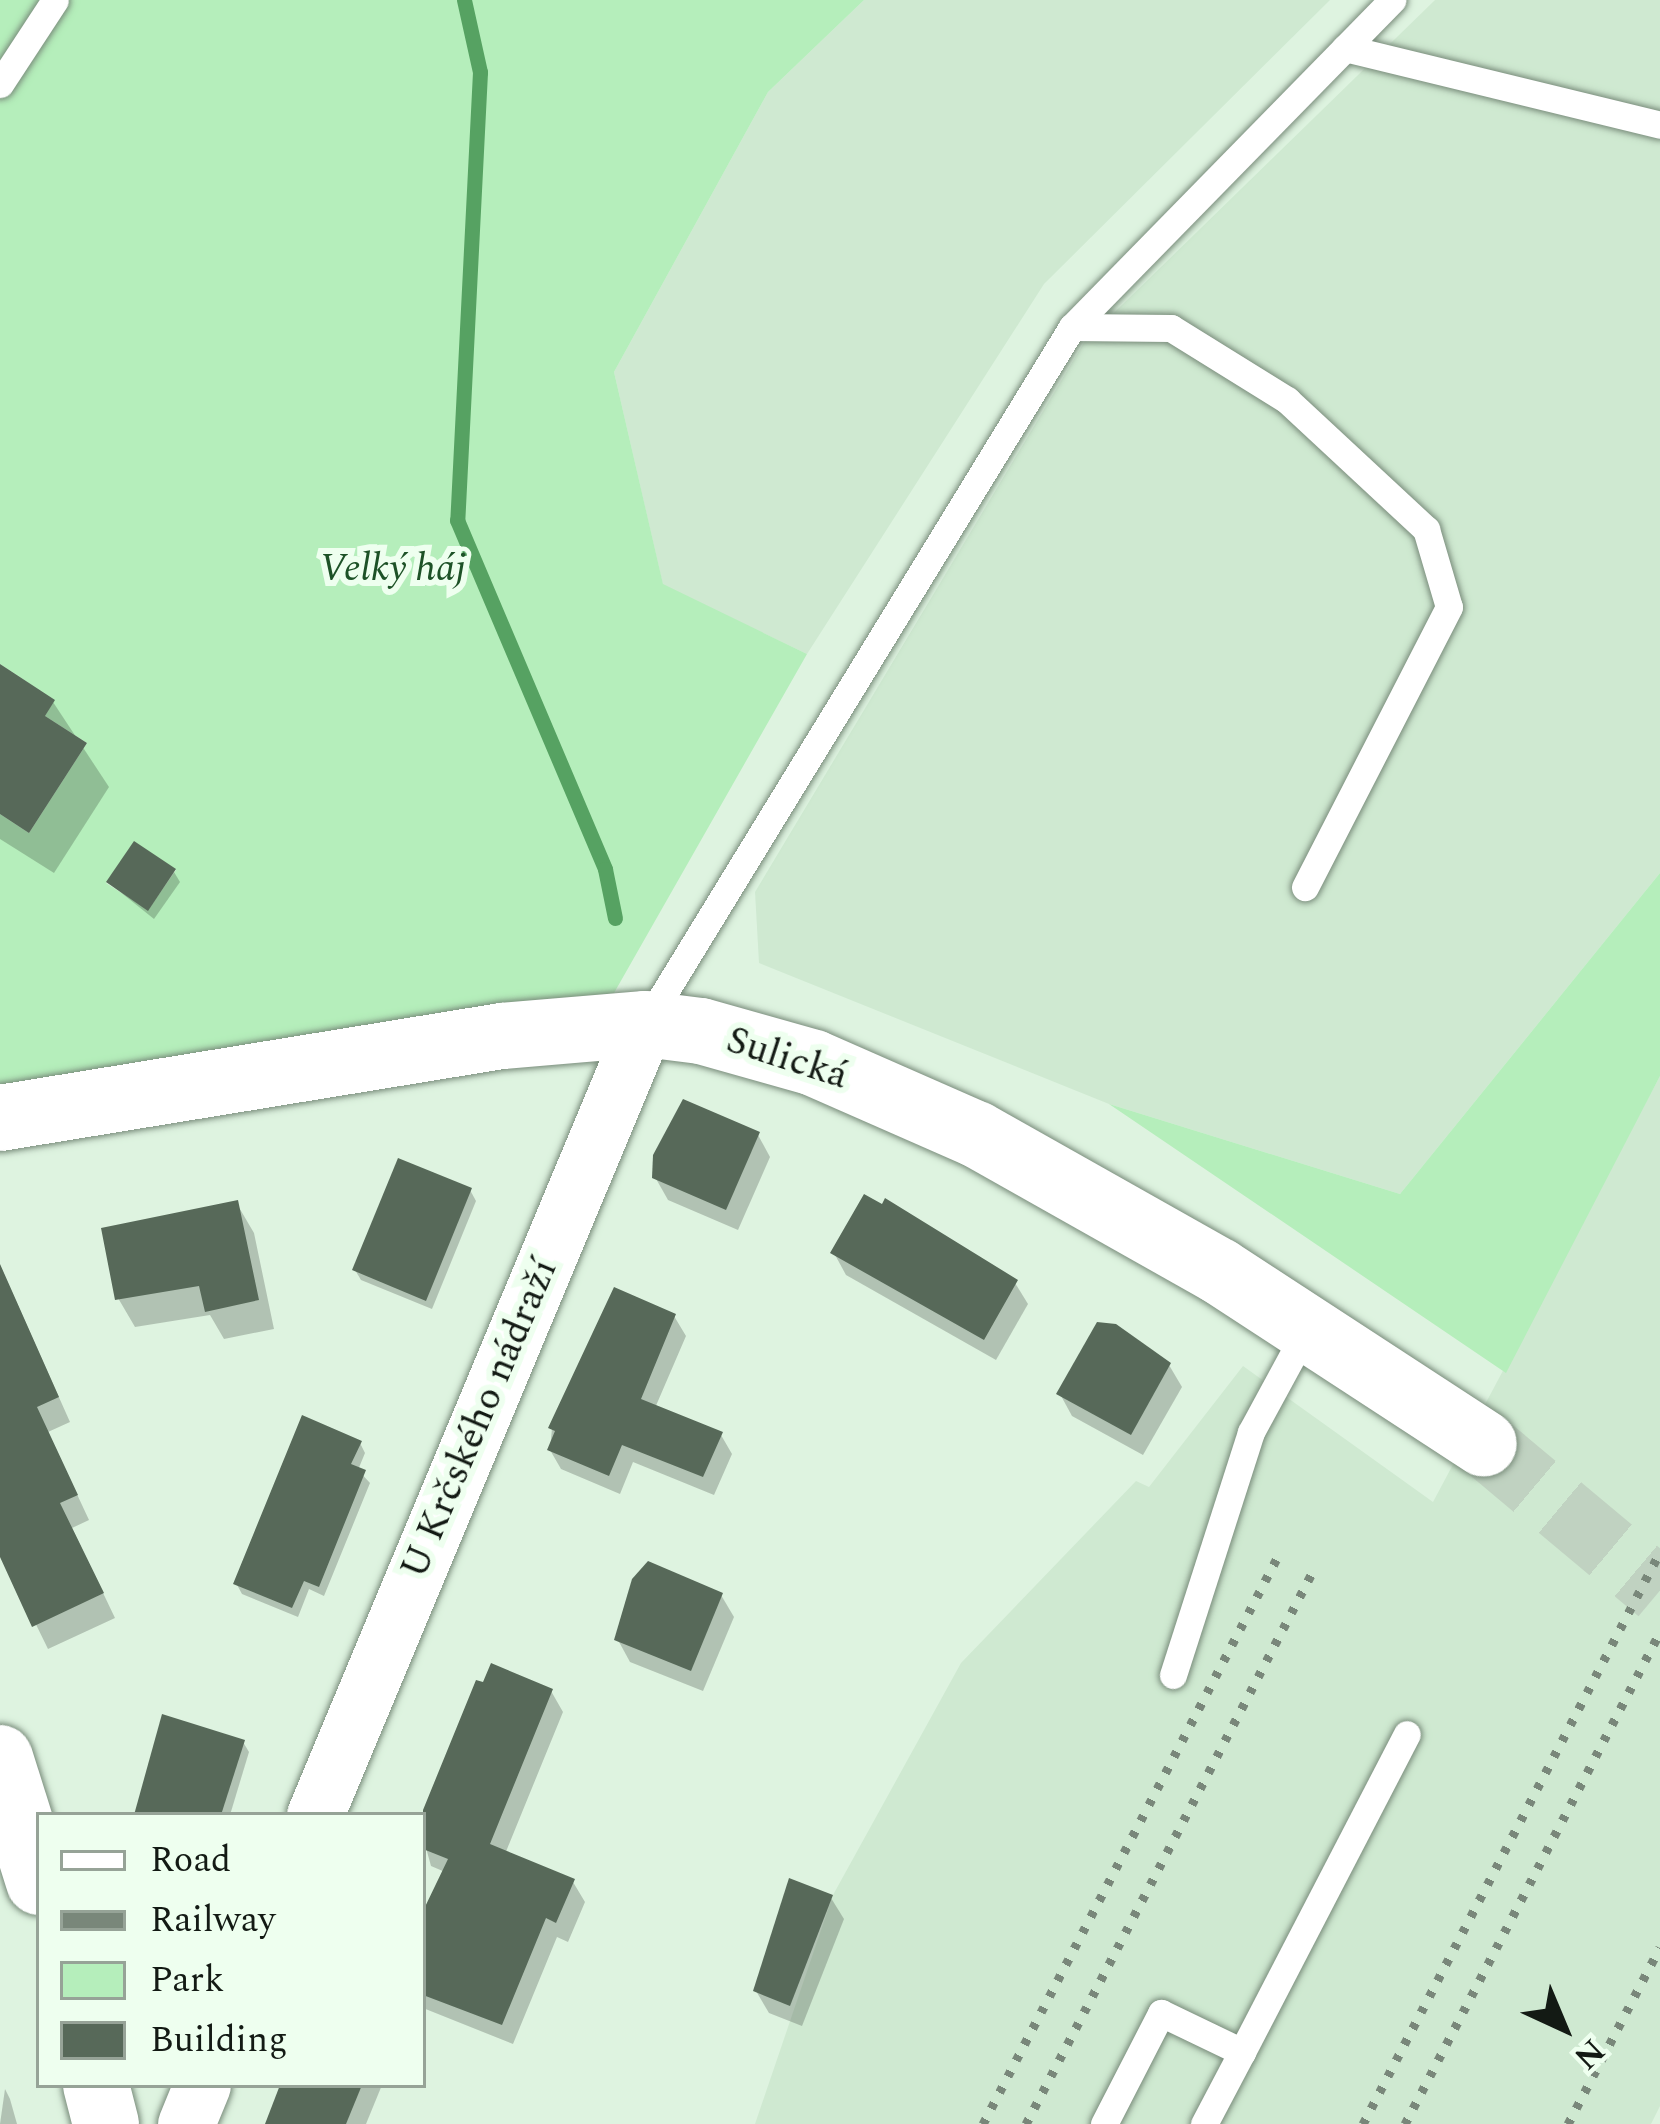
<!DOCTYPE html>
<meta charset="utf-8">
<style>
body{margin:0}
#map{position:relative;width:1660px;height:2124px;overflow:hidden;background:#def3e0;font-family:Spectral,serif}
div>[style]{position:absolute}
.built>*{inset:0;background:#cfe9d1}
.green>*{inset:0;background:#b5eebb}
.shadow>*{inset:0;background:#0003}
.stream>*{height:15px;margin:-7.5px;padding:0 7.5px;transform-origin:7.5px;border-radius:7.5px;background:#56a262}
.building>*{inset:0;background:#576959}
.tertiary-tunnel>*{height:66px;margin-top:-33px;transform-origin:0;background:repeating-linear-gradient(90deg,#c0d2c1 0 66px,transparent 0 99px)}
.roads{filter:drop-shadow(0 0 3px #798c7b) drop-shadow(0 0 3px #798c7b)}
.service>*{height:27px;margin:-13.5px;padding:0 13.5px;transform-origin:13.5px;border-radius:13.5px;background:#fff}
.minor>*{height:57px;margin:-28.5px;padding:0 28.5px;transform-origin:28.5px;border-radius:28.5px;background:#fff}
.tertiary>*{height:66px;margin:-33px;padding:0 33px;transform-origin:33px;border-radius:33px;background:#fff}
.rail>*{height:9px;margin-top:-4.5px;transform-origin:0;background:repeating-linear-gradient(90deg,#79877a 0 6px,transparent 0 18px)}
span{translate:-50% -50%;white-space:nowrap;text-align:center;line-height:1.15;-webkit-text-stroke:12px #eeffef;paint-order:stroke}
.park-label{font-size:39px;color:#1d5227;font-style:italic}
.street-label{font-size:39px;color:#131a14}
.legend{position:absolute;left:36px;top:1812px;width:390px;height:276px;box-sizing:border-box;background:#eeffef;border:3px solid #96a397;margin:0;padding:15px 21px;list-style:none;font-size:36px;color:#131a14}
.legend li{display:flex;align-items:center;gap:24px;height:60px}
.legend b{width:60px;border:3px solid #96a397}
.north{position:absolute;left:1504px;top:1968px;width:120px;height:120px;-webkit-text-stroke:9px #eeffef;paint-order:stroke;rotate:136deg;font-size:33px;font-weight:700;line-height:48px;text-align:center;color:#131a14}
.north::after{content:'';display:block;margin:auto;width:42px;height:54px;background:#131a14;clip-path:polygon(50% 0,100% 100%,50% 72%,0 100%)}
</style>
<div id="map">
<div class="built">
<div style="clip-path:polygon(864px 0,1330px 0,1044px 284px,807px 654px,663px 585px,614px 372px,768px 92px)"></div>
<div style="clip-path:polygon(1435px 0,1660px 0,1660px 873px,1400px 1194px,1109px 1104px,759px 963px,755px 892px,1085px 341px)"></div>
<div style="clip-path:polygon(1660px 1076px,1660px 2106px,1651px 2124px,755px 2124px,833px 1895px,961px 1663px,1136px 1481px,1149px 1487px,1243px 1366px,1433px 1502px)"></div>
</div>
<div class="green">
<div style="clip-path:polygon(evenodd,0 0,864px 0,768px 92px,614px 372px,663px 584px,807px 654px,614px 993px,0 1090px,0 814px,29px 833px,87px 743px,45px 716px,54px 700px,0 664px,0 0,134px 842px,176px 870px,148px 910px,106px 883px,134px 842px)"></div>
<div style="clip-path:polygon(1660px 873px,1660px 1076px,1506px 1373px,1109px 1104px,1400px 1194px)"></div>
</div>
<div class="shadow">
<div style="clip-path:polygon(0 667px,53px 702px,109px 787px,54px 873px,0 839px)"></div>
<div style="clip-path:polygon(174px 872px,180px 882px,154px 919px,109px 883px)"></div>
<div style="clip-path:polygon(758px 1135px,770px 1157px,738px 1230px,668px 1200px,655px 1177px)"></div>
<div style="clip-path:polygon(470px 1190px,476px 1201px,432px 1309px,361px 1280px,355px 1270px)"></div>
<div style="clip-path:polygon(886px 1202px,1015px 1283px,1028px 1304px,996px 1360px,846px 1275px,834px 1253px)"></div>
<div style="clip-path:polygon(237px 1204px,254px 1233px,274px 1329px,224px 1339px,210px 1315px,135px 1327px,118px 1298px)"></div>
<div style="clip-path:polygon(0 1265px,70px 1422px,48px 1432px,89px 1520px,72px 1528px,115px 1618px,48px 1649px,0 1551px)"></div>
<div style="clip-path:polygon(674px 1316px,686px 1336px,655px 1408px,721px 1435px,732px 1454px,714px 1495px,633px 1462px,620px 1494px,561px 1469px,550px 1450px,552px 1428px)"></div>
<div style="clip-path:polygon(1169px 1365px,1182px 1387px,1143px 1455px,1072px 1416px,1060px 1394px)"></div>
<div style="clip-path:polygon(360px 1443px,365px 1453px,358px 1470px,370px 1483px,324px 1596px,309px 1589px,298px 1617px,242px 1594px,236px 1583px)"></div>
<div style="clip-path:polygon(721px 1595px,734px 1617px,703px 1691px,630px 1662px,618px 1640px)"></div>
<div style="clip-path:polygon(551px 1691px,563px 1712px,505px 1854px,573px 1882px,585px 1902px,568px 1942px,557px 1937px,513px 2044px,423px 2008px,423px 1914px,445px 1872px,431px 1866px,423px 1837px)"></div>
<div style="clip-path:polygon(164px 1718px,243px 1742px,249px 1752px,230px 1815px,137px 1815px)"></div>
<div style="clip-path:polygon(831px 1898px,844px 1919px,802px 2026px,769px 2013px,756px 1991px)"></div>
<div style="clip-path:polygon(286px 2085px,382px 2085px,366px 2124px,272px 2124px)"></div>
<div style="clip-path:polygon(5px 2089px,10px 2099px,17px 2124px,0 2124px)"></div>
</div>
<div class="stream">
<div style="left:464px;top:0;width:74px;rotate:77.5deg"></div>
<div style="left:480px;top:72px;width:449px;rotate:92.9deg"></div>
<div style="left:457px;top:520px;width:379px;rotate:67deg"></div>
<div style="left:605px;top:869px;width:50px;rotate:78.5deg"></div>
</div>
<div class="building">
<div style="clip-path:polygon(0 664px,55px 700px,45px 716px,87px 743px,29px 833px,0 814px)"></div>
<div style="clip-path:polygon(134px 841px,176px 869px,148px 911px,106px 882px)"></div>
<div style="clip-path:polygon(683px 1099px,760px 1132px,726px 1210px,652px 1178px,653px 1155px)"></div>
<div style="clip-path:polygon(398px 1158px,472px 1188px,426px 1301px,352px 1270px)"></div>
<div style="clip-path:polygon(864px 1194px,882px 1204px,885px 1198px,1018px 1280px,984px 1340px,830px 1253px)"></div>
<div style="clip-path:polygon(238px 1200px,259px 1300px,205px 1312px,199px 1286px,115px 1300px,101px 1228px)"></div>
<div style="clip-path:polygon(0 1264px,59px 1397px,37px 1407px,78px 1495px,60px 1503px,104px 1593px,32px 1627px,0 1557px)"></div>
<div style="clip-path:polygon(614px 1287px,676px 1314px,641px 1399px,723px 1432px,703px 1477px,622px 1445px,609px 1476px,547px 1450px,555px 1431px,548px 1428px)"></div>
<div style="clip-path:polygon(1097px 1322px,1116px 1324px,1171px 1363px,1131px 1435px,1056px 1394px)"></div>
<div style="clip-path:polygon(302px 1415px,362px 1441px,351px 1464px,366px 1470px,319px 1587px,304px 1581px,292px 1608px,233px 1584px)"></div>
<div style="clip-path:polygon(648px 1561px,723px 1593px,691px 1671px,614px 1640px,632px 1579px)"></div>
<div style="clip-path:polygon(491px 1663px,553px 1689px,490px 1844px,575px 1879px,556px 1923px,546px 1918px,502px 2025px,423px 1995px,423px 1911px,448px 1859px,423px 1849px,423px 1810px,476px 1680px,483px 1682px)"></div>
<div style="clip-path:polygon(162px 1714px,245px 1740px,221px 1815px,134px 1815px)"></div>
<div style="clip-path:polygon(789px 1878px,833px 1895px,790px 2006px,753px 1991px)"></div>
<div style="clip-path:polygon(280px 2085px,362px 2085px,346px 2124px,265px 2124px)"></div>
</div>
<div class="tertiary-tunnel">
<div style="left:1484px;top:1444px;width:229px;rotate:39.9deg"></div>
</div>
<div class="roads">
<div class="service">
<div style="left:1345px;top:48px;width:324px;rotate:13.7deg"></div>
<div style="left:0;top:84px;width:100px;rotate:-56.8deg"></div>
<div style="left:1072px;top:327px;width:99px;rotate:0.6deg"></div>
<div style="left:1171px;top:328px;width:137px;rotate:31.8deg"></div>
<div style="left:1287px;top:400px;width:190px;rotate:42.9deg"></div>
<div style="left:1426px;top:529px;width:81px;rotate:73.6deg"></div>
<div style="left:1449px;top:607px;width:315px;rotate:117.2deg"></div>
<div style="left:646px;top:1023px;width:816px;rotate:-58.53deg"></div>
<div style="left:1072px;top:327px;width:458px;rotate:-45.6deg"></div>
<div style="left:1173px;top:1675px;width:255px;rotate:-72.2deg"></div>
<div style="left:1251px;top:1432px;width:119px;rotate:-61.5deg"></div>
<div style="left:1104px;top:2124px;width:125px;rotate:-62.8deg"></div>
<div style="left:1161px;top:2013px;width:90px;rotate:25.7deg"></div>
<div style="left:1242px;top:2052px;width:358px;rotate:-62.6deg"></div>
<div style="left:1204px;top:2124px;width:81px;rotate:-62.2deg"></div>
</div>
<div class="minor">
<div style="left:315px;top:1815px;width:857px;rotate:-67.35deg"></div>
<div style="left:186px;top:2124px;width:42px;rotate:-67.7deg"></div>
</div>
<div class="tertiary">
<div style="left:0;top:1118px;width:509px;rotate:-9.28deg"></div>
<div style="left:502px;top:1036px;width:144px;rotate:-4.8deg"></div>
<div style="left:645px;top:1024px;width:56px;rotate:7.1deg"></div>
<div style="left:701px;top:1031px;width:117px;rotate:15.8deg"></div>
<div style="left:814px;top:1063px;width:177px;rotate:23.7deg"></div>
<div style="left:976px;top:1134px;width:279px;rotate:29.4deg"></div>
<div style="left:1219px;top:1271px;width:316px;rotate:33.1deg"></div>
<div style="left:0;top:1758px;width:130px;rotate:72.5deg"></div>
<div style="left:96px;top:2085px;width:40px;rotate:75.6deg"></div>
</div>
</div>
<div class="rail">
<div style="left:983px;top:2124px;width:640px;rotate:-62.55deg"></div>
<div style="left:1026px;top:2124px;width:621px;rotate:-62.57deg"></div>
<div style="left:1363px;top:2124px;width:645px;rotate:-62.56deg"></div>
<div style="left:1405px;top:2124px;width:554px;rotate:-62.6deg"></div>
<div style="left:1568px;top:2124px;width:199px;rotate:-62.5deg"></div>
</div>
<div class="park-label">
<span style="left:393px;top:569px">Velký háj</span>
</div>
<div class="street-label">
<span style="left:787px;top:1059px;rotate:18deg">Sulická</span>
<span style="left:480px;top:1419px;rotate:-67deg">U Krčského nádraží</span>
</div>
<ul class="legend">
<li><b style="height:15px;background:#fff"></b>Road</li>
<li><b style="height:15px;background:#79877a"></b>Railway</li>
<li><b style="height:33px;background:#b5eebb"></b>Park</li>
<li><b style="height:33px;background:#576959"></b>Building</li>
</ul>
<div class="north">N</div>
</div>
